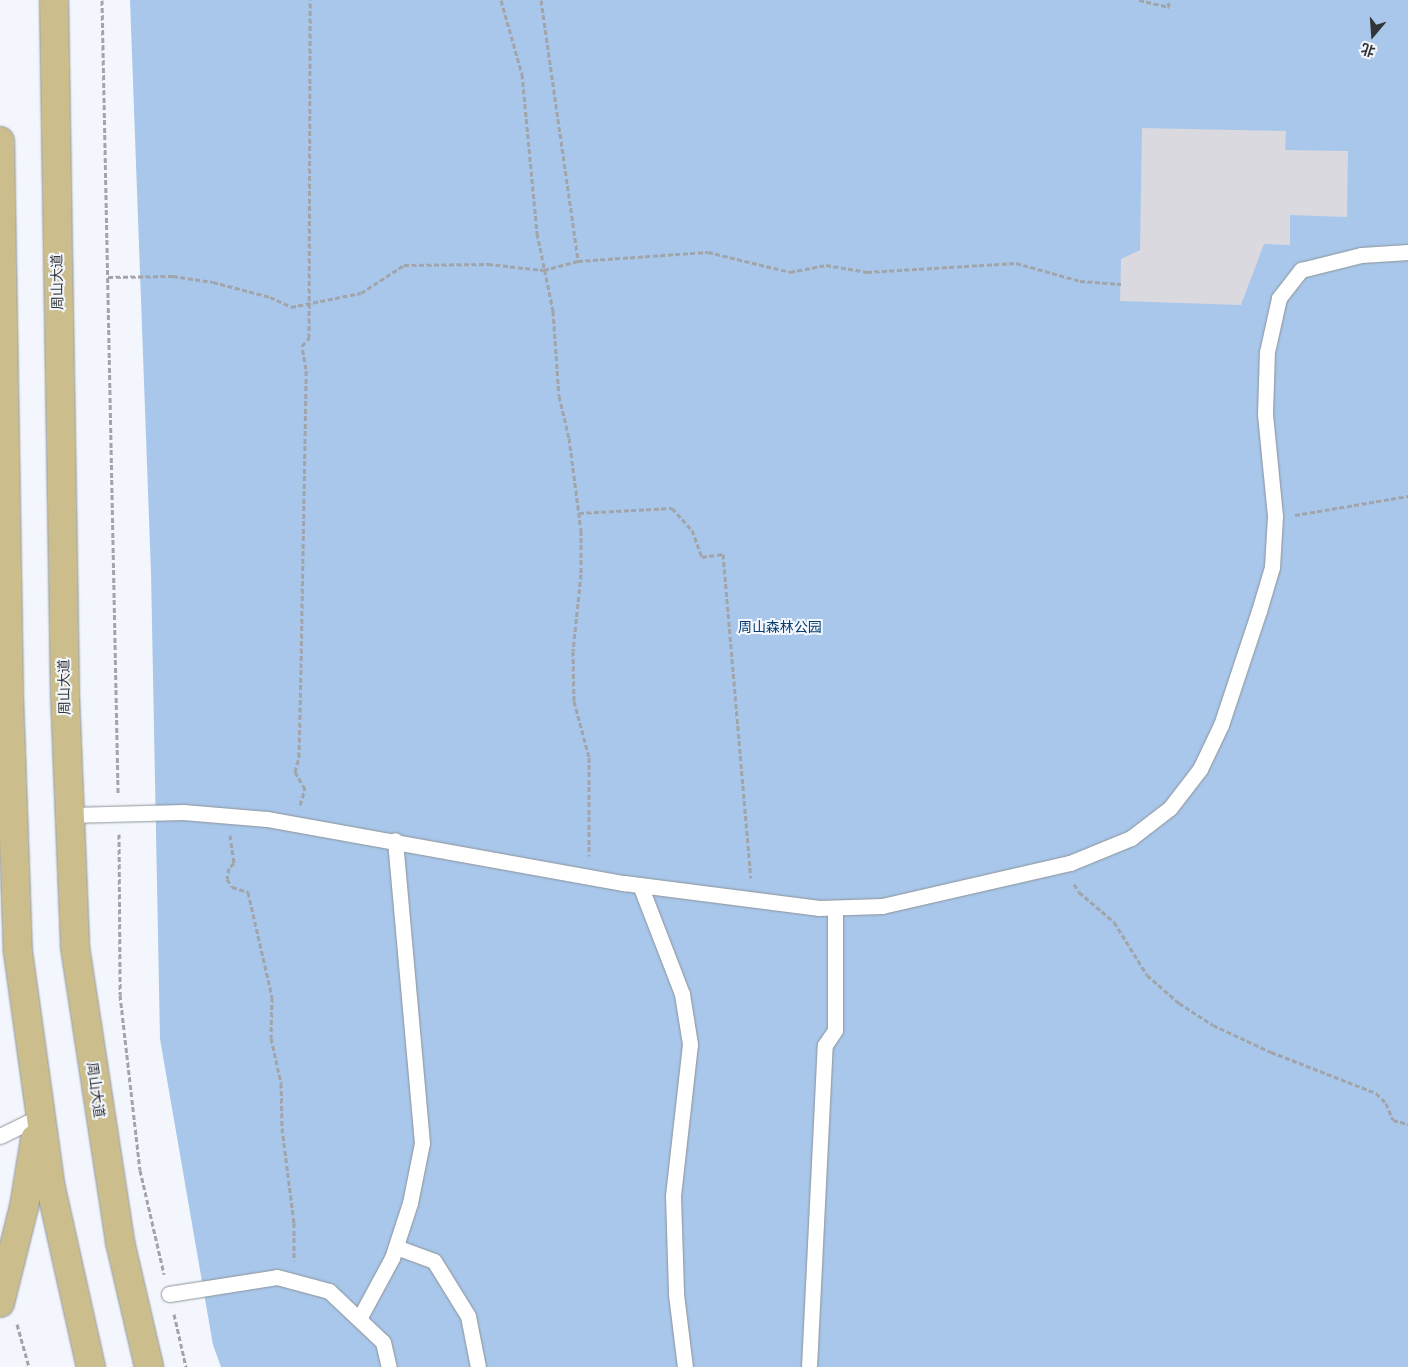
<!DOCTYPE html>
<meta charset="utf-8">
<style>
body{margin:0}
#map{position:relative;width:1408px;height:1367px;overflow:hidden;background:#f3f7fd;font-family:"Fira Sans","Noto Sans SC",sans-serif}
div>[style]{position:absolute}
.green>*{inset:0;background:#a8c7eb}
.building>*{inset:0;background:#d9d9df}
.path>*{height:3px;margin-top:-1.5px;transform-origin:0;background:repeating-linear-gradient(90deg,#a1a5a9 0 5px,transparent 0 7.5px)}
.roads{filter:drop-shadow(0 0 1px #8e9398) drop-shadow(0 0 1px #8e9398)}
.lane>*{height:15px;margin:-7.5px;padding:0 7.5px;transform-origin:7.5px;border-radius:7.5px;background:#fff}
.primary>*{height:28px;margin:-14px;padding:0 14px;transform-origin:14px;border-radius:14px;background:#cbbd8c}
span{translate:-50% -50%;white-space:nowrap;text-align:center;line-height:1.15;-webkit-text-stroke:4px #f3f7fd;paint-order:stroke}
.street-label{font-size:14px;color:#323436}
.park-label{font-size:14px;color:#073c6e}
.north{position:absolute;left:1348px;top:10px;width:50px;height:50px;-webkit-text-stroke:4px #f3f7fd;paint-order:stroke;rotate:198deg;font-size:14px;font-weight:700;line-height:20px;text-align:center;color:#323436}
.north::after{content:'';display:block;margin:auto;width:18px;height:22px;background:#323436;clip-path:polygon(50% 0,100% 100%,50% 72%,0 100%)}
</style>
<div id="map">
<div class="green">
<div style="clip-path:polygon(130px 0,1408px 0,1408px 1367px,221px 1367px,213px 1345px,160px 1039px,151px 573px)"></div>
</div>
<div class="building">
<div style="clip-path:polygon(1142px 128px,1286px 131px,1285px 150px,1348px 151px,1347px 217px,1290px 215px,1290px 245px,1264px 244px,1241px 305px,1120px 301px,1121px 259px,1140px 250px)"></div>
</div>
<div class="path">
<div style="left:102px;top:0;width:793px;rotate:88.84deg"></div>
<div style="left:501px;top:0;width:77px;rotate:74.2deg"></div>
<div style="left:522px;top:74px;width:160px;rotate:84.6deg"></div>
<div style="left:537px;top:233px;width:80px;rotate:78.4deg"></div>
<div style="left:553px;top:311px;width:85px;rotate:86deg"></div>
<div style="left:559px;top:396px;width:43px;rotate:76.6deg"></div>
<div style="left:569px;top:438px;width:93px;rotate:82.6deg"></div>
<div style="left:581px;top:530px;width:44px;rotate:90deg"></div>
<div style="left:581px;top:574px;width:77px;rotate:95.9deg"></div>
<div style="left:573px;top:651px;width:50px;rotate:88.9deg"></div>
<div style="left:574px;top:701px;width:58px;rotate:75deg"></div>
<div style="left:589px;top:757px;width:99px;rotate:90deg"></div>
<div style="left:541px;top:0;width:264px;rotate:81.9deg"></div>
<div style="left:1139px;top:0;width:31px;rotate:13deg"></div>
<div style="left:1169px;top:7px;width:7px;rotate:-98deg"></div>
<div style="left:108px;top:277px;width:65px;rotate:-0.9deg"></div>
<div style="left:173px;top:276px;width:40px;rotate:8.5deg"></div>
<div style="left:213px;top:282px;width:59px;rotate:14.7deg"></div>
<div style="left:270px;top:297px;width:23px;rotate:25deg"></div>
<div style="left:291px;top:307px;width:71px;rotate:-11.3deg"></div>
<div style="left:361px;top:293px;width:51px;rotate:-33.1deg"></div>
<div style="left:404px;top:265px;width:84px;rotate:-0.7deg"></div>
<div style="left:488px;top:264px;width:56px;rotate:6.1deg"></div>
<div style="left:544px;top:270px;width:35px;rotate:-15deg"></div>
<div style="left:578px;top:261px;width:130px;rotate:-4deg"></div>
<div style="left:708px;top:252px;width:84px;rotate:13.7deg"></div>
<div style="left:790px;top:272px;width:37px;rotate:-11deg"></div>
<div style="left:826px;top:265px;width:42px;rotate:9.7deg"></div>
<div style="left:867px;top:272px;width:149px;rotate:-3.5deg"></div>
<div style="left:1016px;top:263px;width:66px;rotate:15.7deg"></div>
<div style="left:1080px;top:281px;width:41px;rotate:4.2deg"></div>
<div style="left:579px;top:513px;width:93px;rotate:-3.1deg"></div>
<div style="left:672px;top:508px;width:30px;rotate:48deg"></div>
<div style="left:692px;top:530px;width:29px;rotate:70deg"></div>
<div style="left:702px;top:557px;width:21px;rotate:-8deg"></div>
<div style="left:723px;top:554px;width:325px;rotate:85.1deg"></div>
<div style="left:1295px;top:515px;width:115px;rotate:-9.5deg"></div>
<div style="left:300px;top:805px;width:17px;rotate:-73deg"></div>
<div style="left:305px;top:789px;width:20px;rotate:-120deg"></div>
<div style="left:295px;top:772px;width:16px;rotate:-75deg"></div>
<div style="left:299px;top:757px;width:89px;rotate:-88.7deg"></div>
<div style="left:301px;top:668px;width:299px;rotate:-89deg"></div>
<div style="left:306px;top:369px;width:23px;rotate:-100deg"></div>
<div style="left:302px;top:346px;width:11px;rotate:-49deg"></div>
<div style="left:309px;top:338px;width:338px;rotate:-89.8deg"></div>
<div style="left:119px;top:834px;width:161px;rotate:89.6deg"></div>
<div style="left:120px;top:995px;width:176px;rotate:83.5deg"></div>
<div style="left:140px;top:1170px;width:107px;rotate:77deg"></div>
<div style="left:230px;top:835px;width:28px;rotate:82deg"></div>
<div style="left:234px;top:863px;width:7px;rotate:135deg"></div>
<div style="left:229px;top:868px;width:11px;rotate:100deg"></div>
<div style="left:227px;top:879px;width:9px;rotate:58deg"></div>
<div style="left:232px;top:887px;width:17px;rotate:17deg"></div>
<div style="left:248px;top:892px;width:108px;rotate:77.1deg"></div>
<div style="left:272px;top:997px;width:41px;rotate:91.4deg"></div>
<div style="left:271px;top:1038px;width:46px;rotate:77.5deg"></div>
<div style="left:281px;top:1083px;width:45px;rotate:88.7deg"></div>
<div style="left:282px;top:1128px;width:96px;rotate:82.8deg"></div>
<div style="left:294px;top:1223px;width:38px;rotate:90deg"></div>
<div style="left:1074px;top:884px;width:9px;rotate:58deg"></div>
<div style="left:1079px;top:892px;width:46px;rotate:40.6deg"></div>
<div style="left:1114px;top:922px;width:62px;rotate:58.1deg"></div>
<div style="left:1147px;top:975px;width:43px;rotate:41.2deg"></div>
<div style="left:1179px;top:1003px;width:40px;rotate:32.9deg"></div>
<div style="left:1213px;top:1025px;width:64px;rotate:25deg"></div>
<div style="left:1271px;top:1052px;width:113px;rotate:21.3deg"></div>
<div style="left:1376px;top:1093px;width:14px;rotate:45deg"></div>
<div style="left:1386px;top:1103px;width:18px;rotate:68deg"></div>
<div style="left:1393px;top:1120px;width:16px;rotate:15deg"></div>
<div style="left:174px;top:1314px;width:54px;rotate:77.2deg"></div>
<div style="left:17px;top:1324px;width:45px;rotate:74.4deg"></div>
</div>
<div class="roads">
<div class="lane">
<div style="left:70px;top:815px;width:113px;rotate:-1.5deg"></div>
<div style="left:183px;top:812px;width:84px;rotate:4.8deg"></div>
<div style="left:267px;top:819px;width:363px;rotate:10.2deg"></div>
<div style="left:624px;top:883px;width:197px;rotate:7.3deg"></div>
<div style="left:819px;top:908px;width:63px;rotate:-1.8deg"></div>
<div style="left:882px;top:906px;width:193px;rotate:-12.9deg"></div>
<div style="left:1070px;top:863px;width:66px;rotate:-22.3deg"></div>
<div style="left:1131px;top:838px;width:49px;rotate:-37.6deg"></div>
<div style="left:1170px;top:808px;width:49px;rotate:-52.4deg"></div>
<div style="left:1200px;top:769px;width:49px;rotate:-64.5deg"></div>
<div style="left:1221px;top:725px;width:120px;rotate:-71.6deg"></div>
<div style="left:1259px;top:611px;width:46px;rotate:-73.5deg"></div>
<div style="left:1272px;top:567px;width:51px;rotate:-86.6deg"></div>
<div style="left:1275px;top:516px;width:102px;rotate:-95.6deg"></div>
<div style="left:1265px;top:414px;width:62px;rotate:-88.2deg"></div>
<div style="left:1267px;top:352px;width:55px;rotate:-77.5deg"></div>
<div style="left:1279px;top:298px;width:36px;rotate:-52deg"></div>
<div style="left:1301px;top:270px;width:62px;rotate:-14deg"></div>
<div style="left:1361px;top:255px;width:47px;rotate:-3.7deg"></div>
<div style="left:640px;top:885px;width:117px;rotate:68.9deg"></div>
<div style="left:682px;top:994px;width:51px;rotate:80.9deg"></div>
<div style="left:690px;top:1044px;width:153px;rotate:96.4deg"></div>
<div style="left:673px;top:1196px;width:98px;rotate:88.2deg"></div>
<div style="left:676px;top:1294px;width:74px;rotate:83deg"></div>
<div style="left:0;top:1136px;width:43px;rotate:-26deg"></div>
<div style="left:396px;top:1247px;width:40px;rotate:20.2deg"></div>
<div style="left:434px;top:1261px;width:65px;rotate:58.3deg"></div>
<div style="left:468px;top:1316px;width:52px;rotate:78.9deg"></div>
<div style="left:169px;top:1294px;width:109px;rotate:-8.9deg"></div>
<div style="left:277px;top:1277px;width:54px;rotate:15.1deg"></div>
<div style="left:329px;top:1291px;width:74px;rotate:43.4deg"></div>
<div style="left:383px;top:1342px;width:26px;rotate:77deg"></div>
<div style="left:359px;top:1319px;width:69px;rotate:-61.6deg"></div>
<div style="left:392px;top:1258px;width:58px;rotate:-71.9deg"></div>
<div style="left:410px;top:1203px;width:61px;rotate:-78.7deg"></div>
<div style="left:422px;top:1143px;width:304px;rotate:-95.1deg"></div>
<div style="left:809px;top:1367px;width:322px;rotate:-87.2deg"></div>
<div style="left:825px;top:1045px;width:18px;rotate:-56deg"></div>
<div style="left:835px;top:1030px;width:122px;rotate:-90deg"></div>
</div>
<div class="primary">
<div style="left:54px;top:0;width:695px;rotate:89.09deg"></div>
<div style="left:65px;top:695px;width:252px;rotate:87.7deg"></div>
<div style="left:75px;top:947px;width:298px;rotate:81.3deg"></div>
<div style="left:120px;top:1242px;width:128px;rotate:76.9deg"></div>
<div style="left:0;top:141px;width:556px;rotate:89.07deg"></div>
<div style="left:9px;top:697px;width:255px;rotate:88deg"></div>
<div style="left:18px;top:952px;width:234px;rotate:82.1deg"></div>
<div style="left:50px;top:1184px;width:188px;rotate:77.4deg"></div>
<div style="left:0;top:1303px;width:99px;rotate:-76deg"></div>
<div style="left:24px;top:1207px;width:69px;rotate:-80.8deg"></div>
</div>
</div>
<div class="street-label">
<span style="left:58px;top:282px;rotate:-91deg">周山大道</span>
<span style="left:65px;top:687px;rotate:-91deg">周山大道</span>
<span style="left:95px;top:1090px;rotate:82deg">周山大道</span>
</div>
<div class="park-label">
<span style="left:780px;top:628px">周山森林公园</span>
</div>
<div class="north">北</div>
</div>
